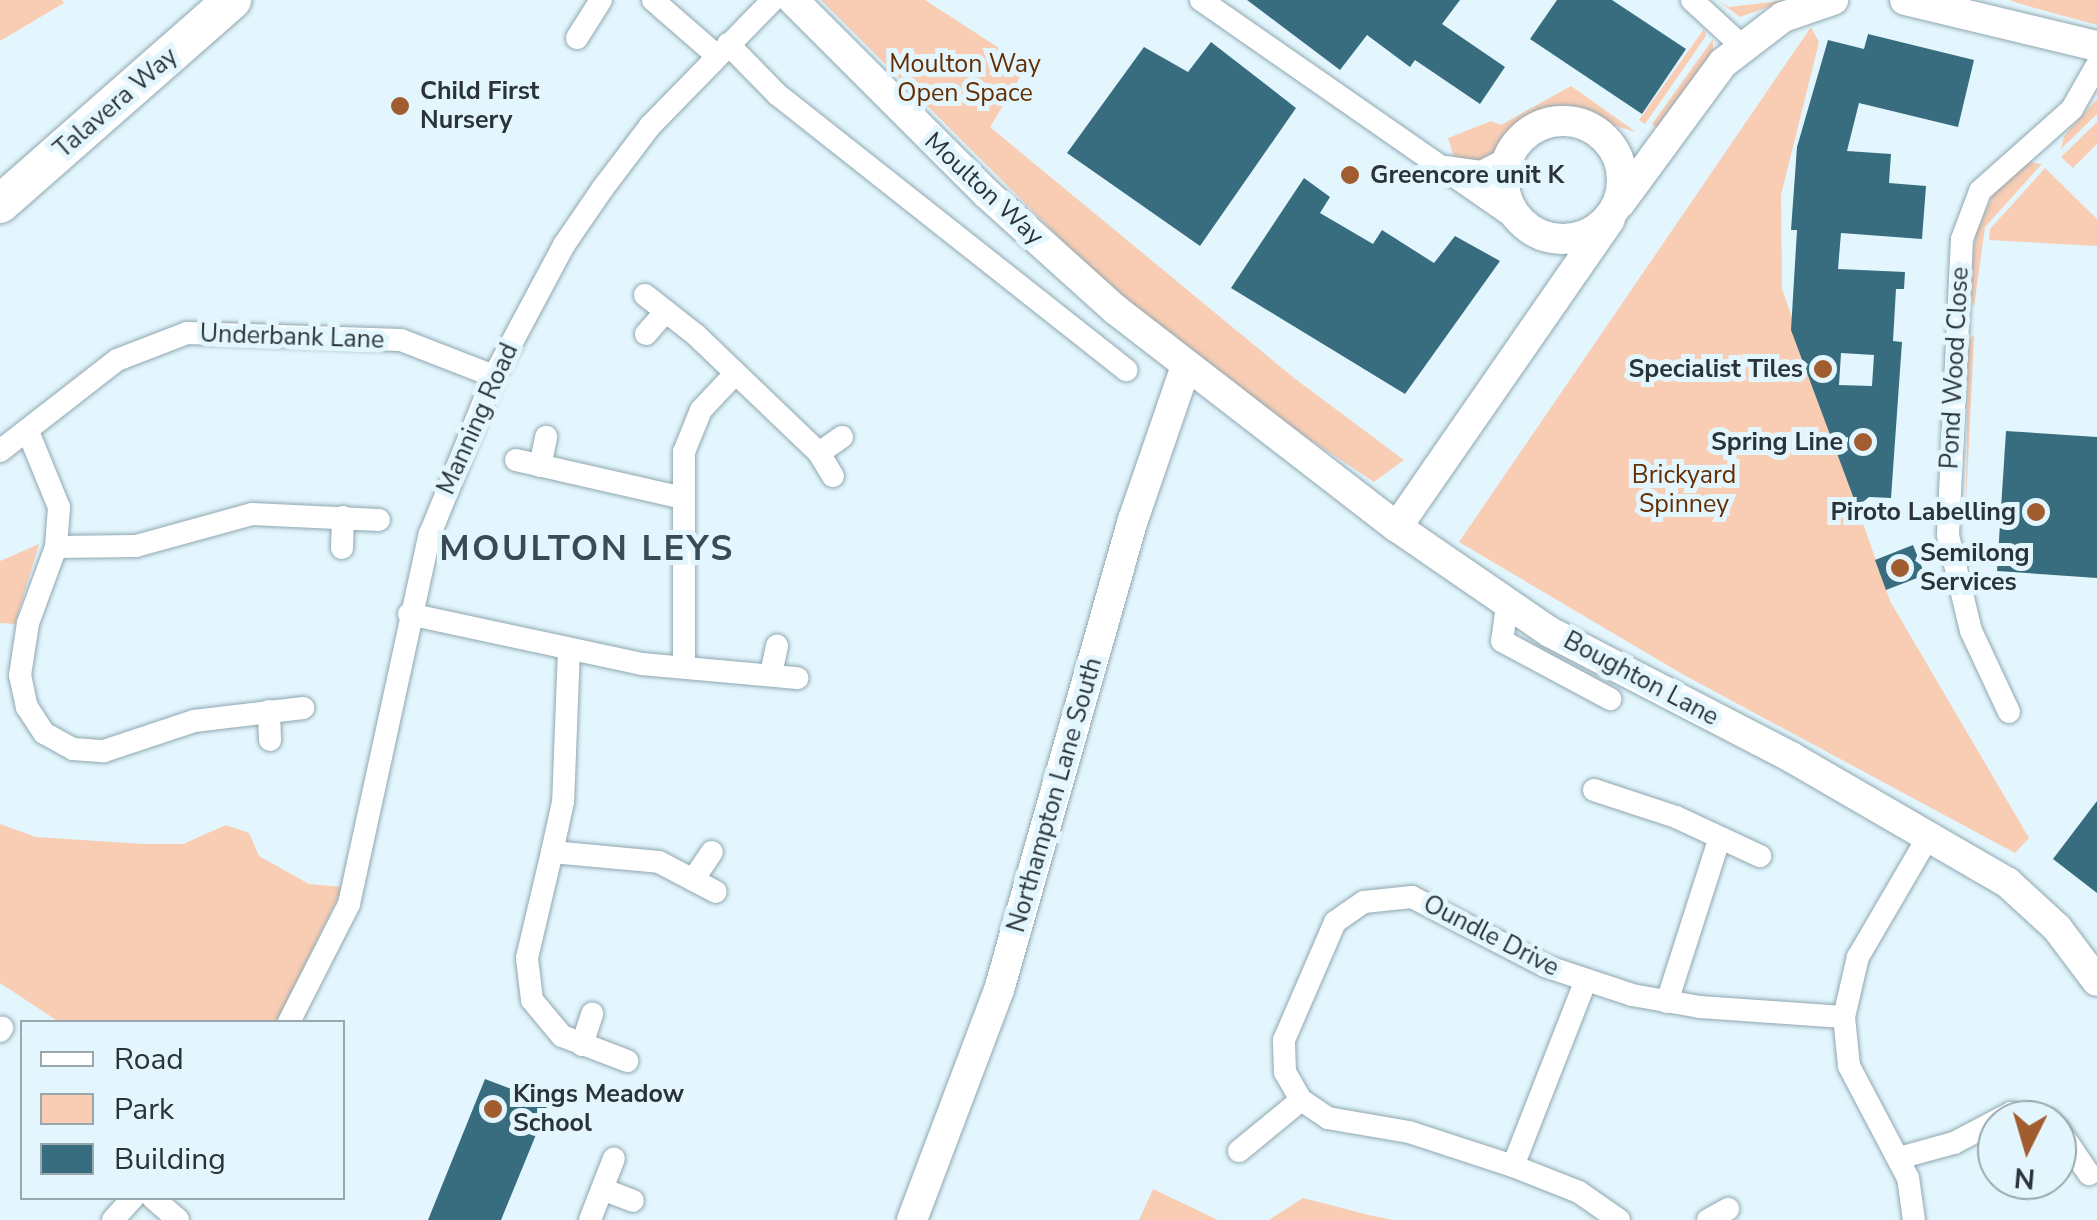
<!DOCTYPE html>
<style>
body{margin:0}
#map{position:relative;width:2097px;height:1220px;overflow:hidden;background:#e3f6fe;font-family:"Nunito Sans",sans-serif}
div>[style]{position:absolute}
.green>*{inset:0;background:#f9cdb4}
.building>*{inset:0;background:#386d80}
.roads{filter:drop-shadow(0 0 2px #90a7b0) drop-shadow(0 0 2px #90a7b0)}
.minor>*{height:22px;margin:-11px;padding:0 11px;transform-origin:11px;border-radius:11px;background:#fff}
.tertiary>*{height:30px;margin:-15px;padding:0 15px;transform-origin:15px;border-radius:15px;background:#fff}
.tertiary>.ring{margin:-15px;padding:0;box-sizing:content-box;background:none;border:30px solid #fff;border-radius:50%}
.primary>*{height:38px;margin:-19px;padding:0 19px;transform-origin:19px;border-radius:19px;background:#fff}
.dots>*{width:28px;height:28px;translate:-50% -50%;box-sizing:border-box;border:5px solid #e3f6fe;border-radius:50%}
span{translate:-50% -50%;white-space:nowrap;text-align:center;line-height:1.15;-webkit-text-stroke:10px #e3f6fe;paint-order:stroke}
.park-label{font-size:25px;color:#642d02}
.poi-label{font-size:25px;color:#2a3337;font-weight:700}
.left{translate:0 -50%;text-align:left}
.right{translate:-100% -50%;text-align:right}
.street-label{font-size:25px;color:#2a3337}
.district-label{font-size:35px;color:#374c54;font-weight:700;letter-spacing:2.5px}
.legend{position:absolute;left:20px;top:1020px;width:325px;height:180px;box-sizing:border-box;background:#e3f6fe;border:2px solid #99a8ae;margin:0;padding:12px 18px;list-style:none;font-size:30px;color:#2a3337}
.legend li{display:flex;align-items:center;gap:20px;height:50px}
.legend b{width:50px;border:2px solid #99a8ae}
.north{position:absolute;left:1977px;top:1100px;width:100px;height:100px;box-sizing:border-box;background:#e3f6fe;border:2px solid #99a8ae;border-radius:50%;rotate:185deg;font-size:28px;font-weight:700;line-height:40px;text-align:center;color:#2a3337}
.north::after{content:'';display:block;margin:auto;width:35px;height:45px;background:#a15c2f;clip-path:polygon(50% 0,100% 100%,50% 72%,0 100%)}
</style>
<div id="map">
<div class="green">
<div style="clip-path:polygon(0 0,62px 0,64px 3px,0 41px)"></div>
<div style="clip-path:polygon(821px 0,925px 0,1027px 66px,990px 127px,1294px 378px,1404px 460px,1374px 482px,1268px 412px,1097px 275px)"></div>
<div style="clip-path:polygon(1717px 0,1729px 7px,1788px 0,1740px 17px)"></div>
<div style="clip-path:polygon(2009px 0,2097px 0,2097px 25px,2024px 5px)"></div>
<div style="clip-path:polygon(1811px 27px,1819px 42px,1781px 195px,1782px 289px,1890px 601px,2029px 838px,2015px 853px,1684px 675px,1459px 542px)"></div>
<div style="clip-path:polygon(1704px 29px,1706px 36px,1645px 124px,1639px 120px)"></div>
<div style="clip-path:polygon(1713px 39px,1713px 56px,1657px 128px,1652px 124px)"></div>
<div style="clip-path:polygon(1571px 86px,1636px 132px,1563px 111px,1529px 124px,1490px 165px,1454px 157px,1448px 138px,1491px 121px,1501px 125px)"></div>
<div style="clip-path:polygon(2097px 99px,2097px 114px,2061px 149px,2064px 136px)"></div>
<div style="clip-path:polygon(2097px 122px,2097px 144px,2073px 168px,2061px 157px)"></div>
<div style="clip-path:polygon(2028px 162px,2042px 164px,1985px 227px,1974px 307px,1969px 293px,1976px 233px,1994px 193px)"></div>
<div style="clip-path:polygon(2045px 168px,2097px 219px,2097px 246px,1989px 240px,1990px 229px)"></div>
<div style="clip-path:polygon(1974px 335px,1966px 504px,1968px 340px)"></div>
<div style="clip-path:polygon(39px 544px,15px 624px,0 623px,0 561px)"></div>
<div style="clip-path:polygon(0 824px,36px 837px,144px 844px,183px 844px,226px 825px,249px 833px,259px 856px,309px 884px,343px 887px,277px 1022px,59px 1022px,0 983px)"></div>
<div style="clip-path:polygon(1153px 1189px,1218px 1220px,1139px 1220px)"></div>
<div style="clip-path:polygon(1303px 1198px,1369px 1215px,1393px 1220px,1269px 1220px)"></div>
</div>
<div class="building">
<div style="clip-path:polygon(1247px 0,1460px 0,1442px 24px,1505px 67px,1480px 104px,1415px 60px,1410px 67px,1367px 35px,1340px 70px)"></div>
<div style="clip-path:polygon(1557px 0,1612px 0,1686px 49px,1642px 114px,1530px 39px)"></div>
<div style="clip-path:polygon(evenodd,1868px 34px,1974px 60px,1958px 127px,1859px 103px,1847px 151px,1891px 154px,1889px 183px,1926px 186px,1922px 239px,1841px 233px,1838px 269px,1905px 272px,1904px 289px,1896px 289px,1893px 341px,1902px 342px,1891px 498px,1869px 497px,1857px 507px,1791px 330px,1797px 230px,1791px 230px,1797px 147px,1828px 40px,1864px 49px,1868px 34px,1841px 353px,1874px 355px,1872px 386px,1839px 385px,1841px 353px)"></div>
<div style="clip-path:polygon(1211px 42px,1296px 108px,1200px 246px,1067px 153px,1144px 47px,1188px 72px)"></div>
<div style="clip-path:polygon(1304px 178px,1330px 197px,1320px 213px,1373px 244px,1382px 230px,1434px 263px,1455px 236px,1500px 261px,1405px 394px,1231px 288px)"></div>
<div style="clip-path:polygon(2006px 431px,2097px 437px,2097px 578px,1997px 571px)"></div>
<div style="clip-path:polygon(1913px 545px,1925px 575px,1886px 590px,1875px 560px)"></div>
<div style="clip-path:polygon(2097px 801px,2097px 893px,2053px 859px)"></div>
<div style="clip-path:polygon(485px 1079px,549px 1103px,501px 1220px,428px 1220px)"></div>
</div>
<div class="roads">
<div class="minor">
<div style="left:653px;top:0;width:84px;rotate:41.1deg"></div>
<div style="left:1201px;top:0;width:391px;rotate:34.8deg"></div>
<div style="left:1692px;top:0;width:67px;rotate:42.6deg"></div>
<div style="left:577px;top:38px;width:45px;rotate:-57.7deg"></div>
<div style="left:728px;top:44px;width:71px;rotate:45.6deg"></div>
<div style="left:778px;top:95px;width:444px;rotate:38.3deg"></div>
<div style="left:1445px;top:167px;width:36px;rotate:8deg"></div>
<div style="left:1481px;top:172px;width:29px;rotate:-27deg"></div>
<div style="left:645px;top:295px;width:65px;rotate:38.1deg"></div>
<div style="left:696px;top:335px;width:170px;rotate:43.8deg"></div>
<div style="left:819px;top:453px;width:27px;rotate:59deg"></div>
<div style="left:646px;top:334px;width:30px;rotate:-49deg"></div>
<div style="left:29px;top:434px;width:79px;rotate:67.7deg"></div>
<div style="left:59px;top:507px;width:40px;rotate:94.3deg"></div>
<div style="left:56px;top:547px;width:81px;rotate:110.2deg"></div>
<div style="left:28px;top:623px;width:53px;rotate:98.7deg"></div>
<div style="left:20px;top:675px;width:33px;rotate:78deg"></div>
<div style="left:27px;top:707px;width:31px;rotate:57deg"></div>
<div style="left:44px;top:733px;width:33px;rotate:29deg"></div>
<div style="left:73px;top:749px;width:31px;rotate:4deg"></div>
<div style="left:104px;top:751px;width:95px;rotate:-18.4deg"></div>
<div style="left:194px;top:721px;width:110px;rotate:-6.8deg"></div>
<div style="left:0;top:451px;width:148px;rotate:-37.9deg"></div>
<div style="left:117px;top:360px;width:75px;rotate:-21.1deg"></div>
<div style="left:187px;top:333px;width:214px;rotate:1.9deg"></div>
<div style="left:401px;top:340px;width:100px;rotate:21.2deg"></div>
<div style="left:819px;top:453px;width:28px;rotate:-35deg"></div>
<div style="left:516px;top:460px;width:167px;rotate:12.8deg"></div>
<div style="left:540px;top:466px;width:30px;rotate:-78deg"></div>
<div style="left:56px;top:547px;width:80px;rotate:-0.7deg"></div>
<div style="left:136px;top:546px;width:120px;rotate:-15.4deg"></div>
<div style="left:252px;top:514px;width:127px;rotate:2.7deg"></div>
<div style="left:342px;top:548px;width:31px;rotate:-88deg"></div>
<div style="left:1507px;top:606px;width:35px;rotate:98deg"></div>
<div style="left:1502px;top:641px;width:123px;rotate:28.2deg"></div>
<div style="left:409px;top:614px;width:238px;rotate:12.1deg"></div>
<div style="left:642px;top:664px;width:156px;rotate:5.2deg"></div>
<div style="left:569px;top:649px;width:153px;rotate:92.2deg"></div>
<div style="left:563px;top:802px;width:51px;rotate:102.4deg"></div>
<div style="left:552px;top:852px;width:107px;rotate:5.3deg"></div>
<div style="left:659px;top:862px;width:64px;rotate:27.8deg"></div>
<div style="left:684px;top:667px;width:215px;rotate:-90deg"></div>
<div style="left:684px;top:452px;width:45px;rotate:-68deg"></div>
<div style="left:701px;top:410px;width:48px;rotate:-46.7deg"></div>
<div style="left:771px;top:674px;width:29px;rotate:-78deg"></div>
<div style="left:269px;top:711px;width:29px;rotate:88deg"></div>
<div style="left:2009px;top:712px;width:89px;rotate:-115.1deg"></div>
<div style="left:1971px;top:631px;width:99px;rotate:-103.5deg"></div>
<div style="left:1948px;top:535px;width:296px;rotate:-87.3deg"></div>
<div style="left:1962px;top:239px;width:51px;rotate:-69.4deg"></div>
<div style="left:1980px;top:191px;width:123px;rotate:-41.7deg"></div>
<div style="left:2072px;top:109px;width:51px;rotate:-60.4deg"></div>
<div style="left:1594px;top:790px;width:86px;rotate:18.2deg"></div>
<div style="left:1676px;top:817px;width:93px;rotate:24.9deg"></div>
<div style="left:552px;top:852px;width:109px;rotate:103.3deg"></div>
<div style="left:527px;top:958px;width:42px;rotate:83.2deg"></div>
<div style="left:532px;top:1000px;width:47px;rotate:50.2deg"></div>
<div style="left:562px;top:1036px;width:70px;rotate:21deg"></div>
<div style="left:695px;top:877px;width:30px;rotate:-56deg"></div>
<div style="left:1667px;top:1002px;width:170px;rotate:-72.2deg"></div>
<div style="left:289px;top:1022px;width:132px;rotate:-63deg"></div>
<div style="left:349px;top:904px;width:379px;rotate:-77.7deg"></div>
<div style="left:430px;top:534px;width:170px;rotate:-67.9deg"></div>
<div style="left:494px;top:376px;width:149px;rotate:-61.9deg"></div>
<div style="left:564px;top:245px;width:69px;rotate:-55.6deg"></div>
<div style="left:603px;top:188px;width:78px;rotate:-52.8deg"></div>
<div style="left:650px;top:126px;width:176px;rotate:-45.7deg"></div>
<div style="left:0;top:1031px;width:4px;rotate:-56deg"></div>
<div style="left:582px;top:1045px;width:33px;rotate:-72deg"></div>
<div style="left:2057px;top:1127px;width:57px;rotate:55.8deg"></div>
<div style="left:1239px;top:1151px;width:80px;rotate:-39.4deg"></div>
<div style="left:1899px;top:1158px;width:57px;rotate:-15.3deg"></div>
<div style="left:1954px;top:1143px;width:64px;rotate:-27.8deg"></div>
<div style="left:2011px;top:1113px;width:39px;rotate:10deg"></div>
<div style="left:1513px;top:1166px;width:198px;rotate:-68.6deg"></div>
<div style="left:602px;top:1189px;width:33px;rotate:21deg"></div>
<div style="left:153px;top:1198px;width:33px;rotate:41deg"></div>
<div style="left:113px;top:1220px;width:30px;rotate:-48deg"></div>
<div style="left:590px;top:1220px;width:66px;rotate:-68.8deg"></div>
<div style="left:1619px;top:1220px;width:49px;rotate:-145deg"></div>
<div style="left:1579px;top:1192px;width:71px;rotate:-158.5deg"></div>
<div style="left:1513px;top:1166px;width:109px;rotate:-161.9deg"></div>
<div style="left:1409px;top:1132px;width:82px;rotate:-170.2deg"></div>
<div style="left:1328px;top:1118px;width:32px;rotate:-146deg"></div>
<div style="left:1301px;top:1100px;width:32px;rotate:-120deg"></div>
<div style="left:1285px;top:1072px;width:32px;rotate:-92deg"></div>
<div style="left:1284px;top:1040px;width:129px;rotate:-66.6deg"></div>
<div style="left:1335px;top:922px;width:35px;rotate:-35deg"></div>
<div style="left:1364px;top:902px;width:48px;rotate:-5.9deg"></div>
<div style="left:1412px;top:897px;width:150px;rotate:27.4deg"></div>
<div style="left:1545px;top:966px;width:92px;rotate:18.4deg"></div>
<div style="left:1632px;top:995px;width:69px;rotate:10deg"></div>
<div style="left:1700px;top:1007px;width:144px;rotate:4deg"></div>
<div style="left:1708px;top:1220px;width:23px;rotate:-29deg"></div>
<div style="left:1914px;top:1220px;width:42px;rotate:-98.1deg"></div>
<div style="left:1908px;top:1178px;width:127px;rotate:-117.8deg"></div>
<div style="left:1849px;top:1066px;width:49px;rotate:-95.8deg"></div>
<div style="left:1844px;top:1017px;width:62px;rotate:-76.9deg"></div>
<div style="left:1858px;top:957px;width:143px;rotate:-59.7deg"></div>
</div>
<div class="tertiary">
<div style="left:793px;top:0;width:274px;rotate:45deg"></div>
<div style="left:987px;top:194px;width:173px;rotate:42deg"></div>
<div style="left:1116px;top:310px;width:355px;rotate:37.7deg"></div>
<div style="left:1397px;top:527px;width:186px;rotate:34.5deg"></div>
<div style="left:1550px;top:632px;width:271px;rotate:27.4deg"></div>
<div style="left:1791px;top:757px;width:250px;rotate:30.1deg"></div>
<div style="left:2007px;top:882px;width:68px;rotate:42.6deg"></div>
<div style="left:2057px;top:928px;width:66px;rotate:53deg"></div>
<div style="left:1905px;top:0;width:197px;rotate:13.5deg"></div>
<div class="ring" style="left:1504px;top:121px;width:88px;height:88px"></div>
<div style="left:1620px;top:203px;width:174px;rotate:-53.7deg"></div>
<div style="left:1723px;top:63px;width:76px;rotate:-37.5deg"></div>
<div style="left:1783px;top:17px;width:53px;rotate:-18.8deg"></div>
<div style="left:1397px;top:527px;width:374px;rotate:-55.3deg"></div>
<div style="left:912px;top:1220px;width:246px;rotate:-69.3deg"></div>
<div style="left:999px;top:990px;width:489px;rotate:-74.1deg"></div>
<div style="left:1133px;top:520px;width:163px;rotate:-71deg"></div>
</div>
<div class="primary">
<div style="left:0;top:204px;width:309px;rotate:-41.3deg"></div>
</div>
</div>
<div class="dots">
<div style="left:400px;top:106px;background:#a15c2f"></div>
<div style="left:1350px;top:175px;background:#a15c2f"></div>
<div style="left:1823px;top:369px;background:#a15c2f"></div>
<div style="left:1863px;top:442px;background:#a15c2f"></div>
<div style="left:2036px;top:512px;background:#a15c2f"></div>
<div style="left:1900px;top:568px;background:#a15c2f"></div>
<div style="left:493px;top:1109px;background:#a15c2f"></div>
</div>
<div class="park-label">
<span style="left:965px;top:79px">Moulton Way<br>Open Space</span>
<span style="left:1684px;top:490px">Brickyard<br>Spinney</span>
</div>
<div class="poi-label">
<span class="left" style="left:420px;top:106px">Child First<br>Nursery</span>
<span class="left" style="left:1370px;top:175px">Greencore unit K</span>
<span class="right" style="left:1803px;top:369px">Specialist Tiles</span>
<span class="right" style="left:1843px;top:442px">Spring Line</span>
<span class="right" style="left:2016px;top:512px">Piroto Labelling</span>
<span class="left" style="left:1920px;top:568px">Semilong<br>Services</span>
<span class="left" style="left:513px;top:1109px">Kings Meadow<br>School</span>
</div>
<div class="street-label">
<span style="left:116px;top:103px;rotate:-41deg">Talavera Way</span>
<span style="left:984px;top:189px;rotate:43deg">Moulton Way</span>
<span style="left:292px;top:337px;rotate:2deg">Underbank Lane</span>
<span style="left:1955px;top:368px;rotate:-87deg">Pond Wood Close</span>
<span style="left:478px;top:419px;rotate:-66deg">Manning Road</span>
<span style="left:1641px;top:679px;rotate:28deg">Boughton Lane</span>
<span style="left:1055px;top:795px;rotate:-74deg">Northampton Lane South</span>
<span style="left:1491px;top:936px;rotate:27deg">Oundle Drive</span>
</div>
<div class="district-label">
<span style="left:587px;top:549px">MOULTON LEYS</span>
</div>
<ul class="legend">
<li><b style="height:12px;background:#fff"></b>Road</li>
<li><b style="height:28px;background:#f9cdb4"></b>Park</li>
<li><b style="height:28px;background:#386d80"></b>Building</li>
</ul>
<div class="north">N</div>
</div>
